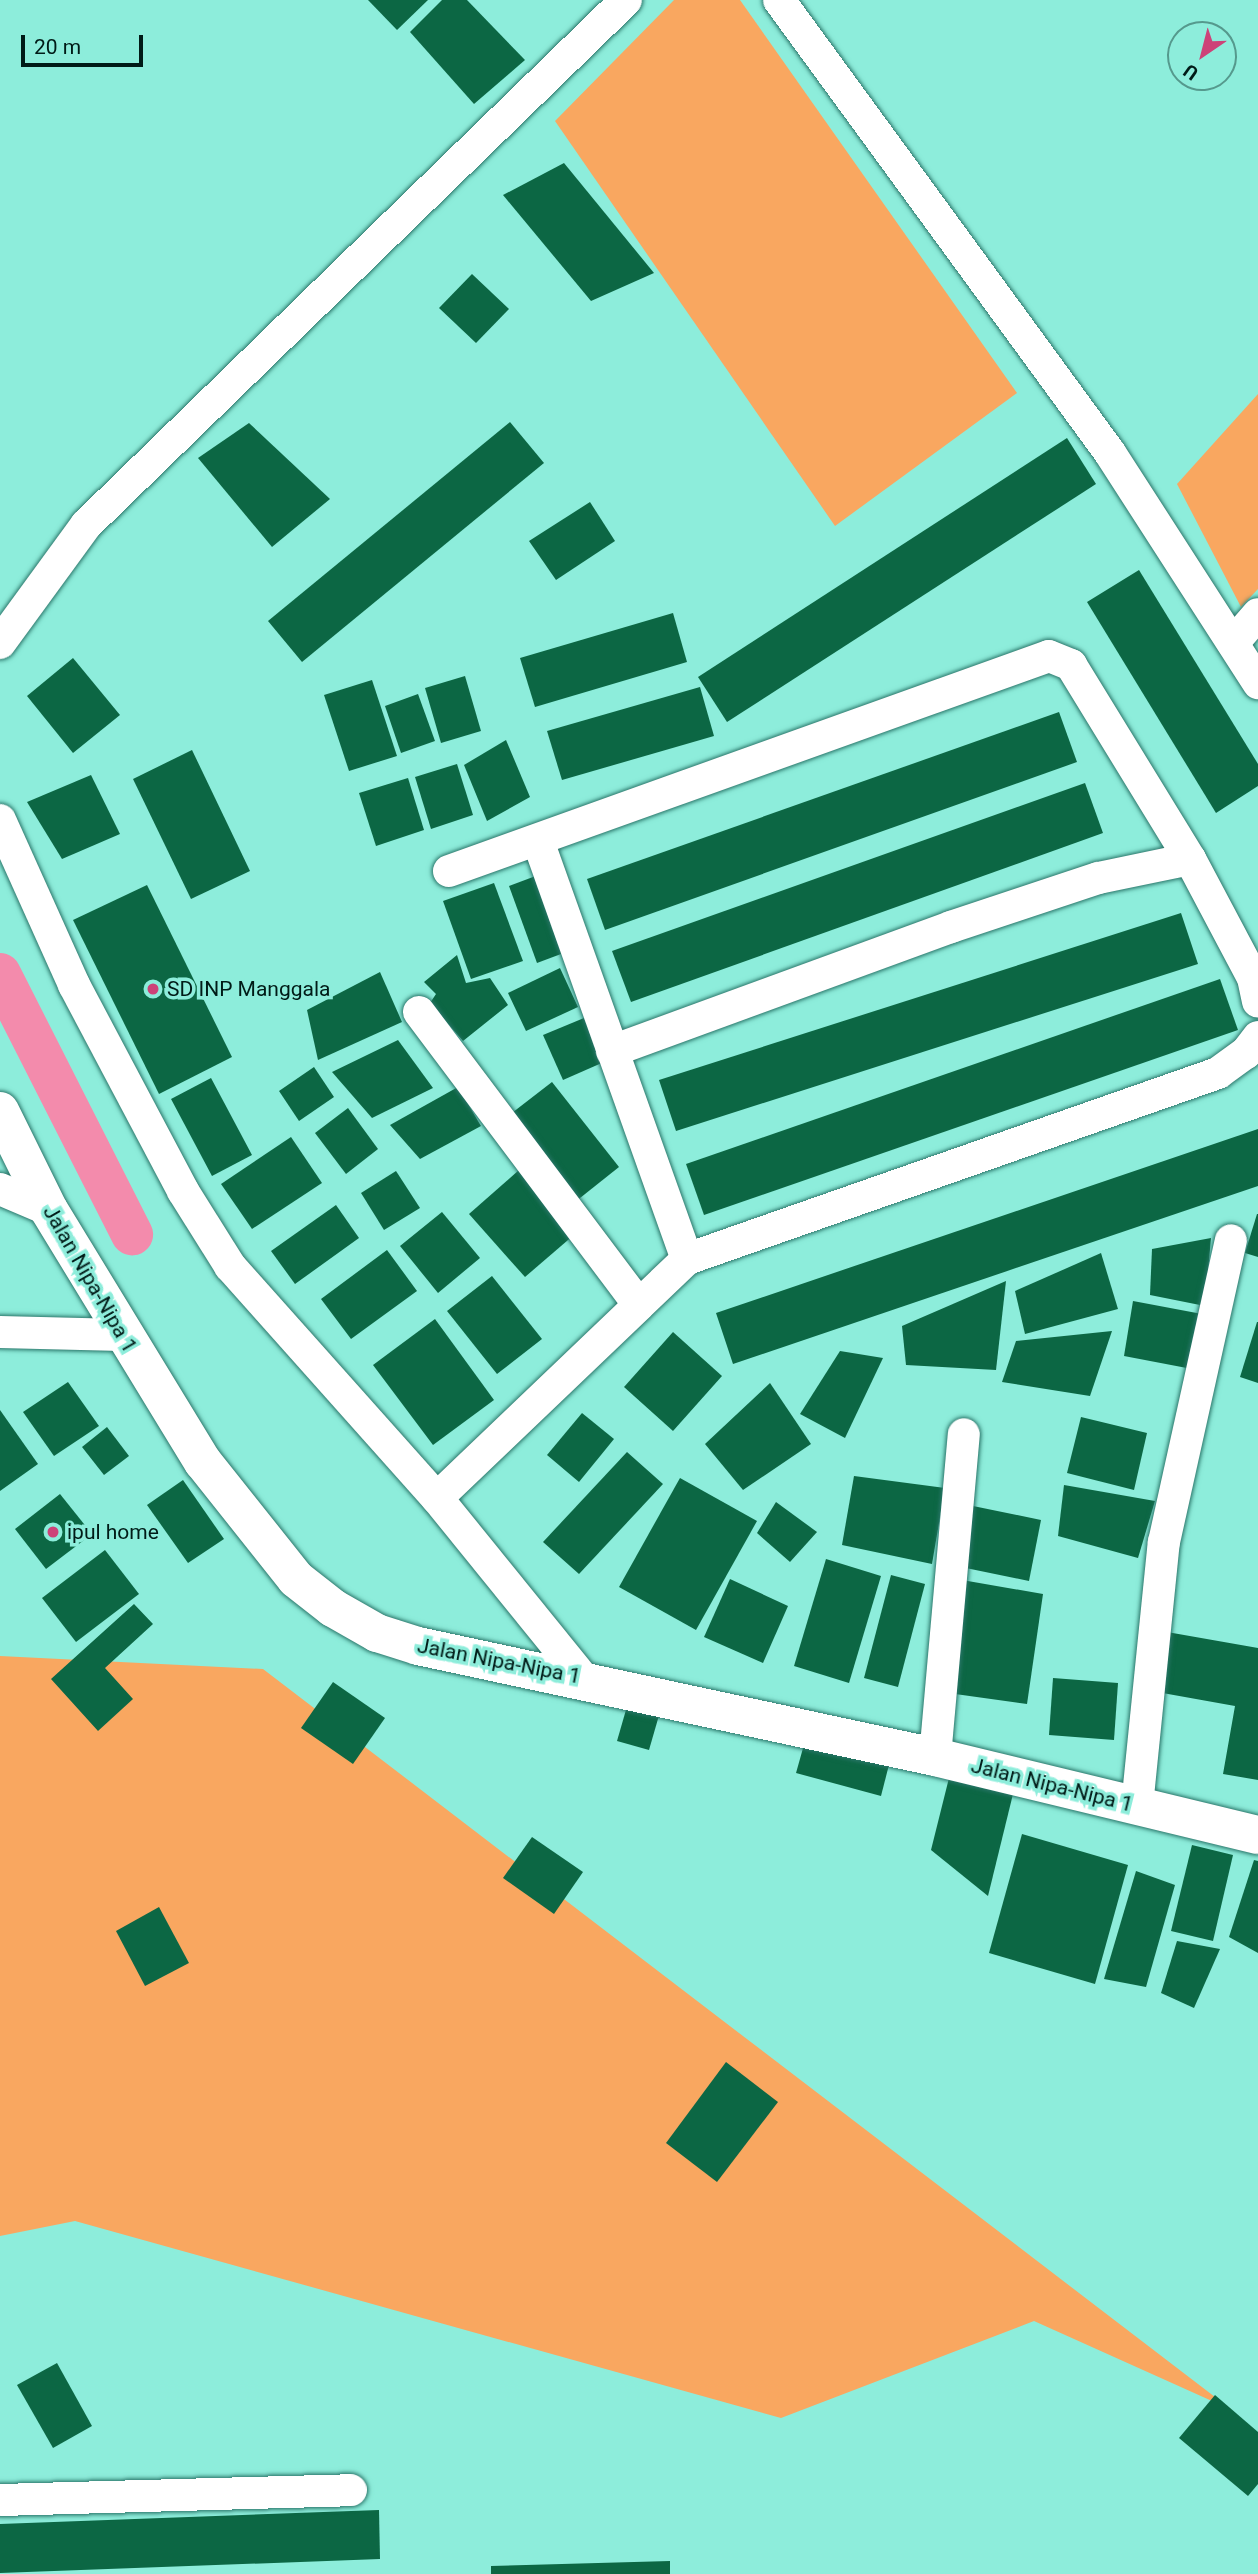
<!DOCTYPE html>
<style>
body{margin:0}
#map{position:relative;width:1258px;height:2574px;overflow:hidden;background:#8deddb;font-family:Roboto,sans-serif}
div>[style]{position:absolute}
.green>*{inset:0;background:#f9a760}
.canal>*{height:42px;margin:-21px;padding:0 21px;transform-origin:21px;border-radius:21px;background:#f38bac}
.building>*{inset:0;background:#0c6744}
.roads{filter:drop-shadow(0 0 2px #2b766a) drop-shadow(0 0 2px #2b766a)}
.street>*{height:32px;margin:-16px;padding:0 16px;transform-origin:16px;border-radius:16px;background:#fff}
.secondary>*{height:38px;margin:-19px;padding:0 19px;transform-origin:19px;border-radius:19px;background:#fff}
.dots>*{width:19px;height:19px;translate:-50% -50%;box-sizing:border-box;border:4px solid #8deddb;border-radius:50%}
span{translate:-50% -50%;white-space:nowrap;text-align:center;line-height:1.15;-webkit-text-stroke:7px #8deddb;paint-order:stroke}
.poi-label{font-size:21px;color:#001b17}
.left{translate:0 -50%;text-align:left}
.street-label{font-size:21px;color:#001b17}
.north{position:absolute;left:1167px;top:21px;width:70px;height:70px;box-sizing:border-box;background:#8deddb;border:2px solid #55998d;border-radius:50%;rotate:215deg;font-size:19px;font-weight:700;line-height:28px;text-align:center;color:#001b17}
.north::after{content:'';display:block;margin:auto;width:24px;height:32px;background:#cd4278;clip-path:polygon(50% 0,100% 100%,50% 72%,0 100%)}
.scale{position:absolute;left:21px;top:35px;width:122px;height:32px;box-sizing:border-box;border:4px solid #001b17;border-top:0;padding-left:9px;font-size:21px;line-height:24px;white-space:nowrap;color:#001b17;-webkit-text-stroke:5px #8deddb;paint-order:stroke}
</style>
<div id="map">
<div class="green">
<div style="clip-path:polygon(674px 0,740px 0,1017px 393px,835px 526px,555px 121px)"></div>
<div style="clip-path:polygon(1258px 394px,1258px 589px,1241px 607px,1177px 484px)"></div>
<div style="clip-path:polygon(0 1656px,263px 1669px,1232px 2410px,1034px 2321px,781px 2418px,75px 2221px,0 2236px)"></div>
</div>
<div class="canal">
<div style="left:0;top:974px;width:292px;rotate:63.1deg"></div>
</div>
<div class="building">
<div style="clip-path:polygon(368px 0,428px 0,397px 30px)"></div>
<div style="clip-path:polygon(442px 0,467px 0,525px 60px,474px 104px,410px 32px)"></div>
<div style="clip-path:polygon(564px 163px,654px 273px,591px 301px,503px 195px)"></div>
<div style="clip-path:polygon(472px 274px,509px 309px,476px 343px,439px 308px)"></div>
<div style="clip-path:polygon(510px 422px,544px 463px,302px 662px,268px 621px)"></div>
<div style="clip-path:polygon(249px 423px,330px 499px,272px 547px,198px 458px)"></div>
<div style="clip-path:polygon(1067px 438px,1096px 484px,727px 722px,698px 677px)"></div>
<div style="clip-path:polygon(590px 502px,615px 541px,556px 580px,529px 541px)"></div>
<div style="clip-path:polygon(1139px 570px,1258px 764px,1258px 786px,1216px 813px,1087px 602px)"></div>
<div style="clip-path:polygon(673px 613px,687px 662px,535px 707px,520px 658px)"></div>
<div style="clip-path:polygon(73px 658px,120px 715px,73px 753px,27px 696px)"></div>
<div style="clip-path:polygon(465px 676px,481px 731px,441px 743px,425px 688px)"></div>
<div style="clip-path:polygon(372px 680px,397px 756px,349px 771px,324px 695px)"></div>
<div style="clip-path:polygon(700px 687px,714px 736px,562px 780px,547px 731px)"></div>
<div style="clip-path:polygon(418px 694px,435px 741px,401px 753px,385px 706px)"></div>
<div style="clip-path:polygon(1059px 712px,1077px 762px,605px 930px,587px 879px)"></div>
<div style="clip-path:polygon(506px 740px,530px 797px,487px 821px,464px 765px)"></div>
<div style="clip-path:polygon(192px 750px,250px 871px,191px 899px,133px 779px)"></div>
<div style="clip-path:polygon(457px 764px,473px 815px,431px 829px,415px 777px)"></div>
<div style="clip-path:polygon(91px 775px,120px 834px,62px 859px,27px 802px)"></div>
<div style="clip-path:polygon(408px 778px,424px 830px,376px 846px,359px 793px)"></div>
<div style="clip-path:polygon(1085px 783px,1103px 833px,631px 1002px,612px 951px)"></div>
<div style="clip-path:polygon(541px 874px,569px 951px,537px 963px,509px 886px)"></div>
<div style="clip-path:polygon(494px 883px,523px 961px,471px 979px,443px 901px)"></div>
<div style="clip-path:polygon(147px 885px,232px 1057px,159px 1094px,73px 920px)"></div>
<div style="clip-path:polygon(1181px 913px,1198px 964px,676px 1131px,659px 1080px)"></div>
<div style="clip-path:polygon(457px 955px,466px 983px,490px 978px,508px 1005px,463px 1041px,430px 1003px,436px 994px,424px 982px)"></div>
<div style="clip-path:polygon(560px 968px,578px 1007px,526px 1031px,508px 993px)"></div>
<div style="clip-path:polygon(380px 972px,402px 1022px,318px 1060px,307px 1010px)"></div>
<div style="clip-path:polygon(1220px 979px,1238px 1030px,704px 1215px,686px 1164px)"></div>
<div style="clip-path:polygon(584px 1018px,604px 1062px,563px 1080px,543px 1035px)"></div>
<div style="clip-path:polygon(398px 1040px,433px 1088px,372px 1118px,332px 1072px)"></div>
<div style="clip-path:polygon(314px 1067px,334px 1097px,299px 1121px,279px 1091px)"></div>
<div style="clip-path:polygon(211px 1078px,252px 1155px,212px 1176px,171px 1099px)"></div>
<div style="clip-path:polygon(552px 1082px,619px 1167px,575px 1202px,508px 1116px)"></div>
<div style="clip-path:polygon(458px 1087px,481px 1126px,420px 1159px,390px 1125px)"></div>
<div style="clip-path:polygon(348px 1108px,378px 1149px,346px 1174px,315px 1133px)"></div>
<div style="clip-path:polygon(1258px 1129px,1258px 1186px,733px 1364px,716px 1313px)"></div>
<div style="clip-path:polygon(291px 1137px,322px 1183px,252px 1229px,221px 1184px)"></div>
<div style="clip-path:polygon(519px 1170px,575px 1234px,525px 1277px,469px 1214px)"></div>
<div style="clip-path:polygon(396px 1171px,420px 1208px,384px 1230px,361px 1193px)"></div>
<div style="clip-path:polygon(336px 1205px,359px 1238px,295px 1284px,271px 1251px)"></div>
<div style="clip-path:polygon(442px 1212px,480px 1258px,438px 1293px,400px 1246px)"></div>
<div style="clip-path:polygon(1257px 1214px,1258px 1214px,1258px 1257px,1245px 1253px)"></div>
<div style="clip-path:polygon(1211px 1238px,1205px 1306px,1150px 1295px,1152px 1249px)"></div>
<div style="clip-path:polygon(387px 1250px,417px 1291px,351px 1339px,321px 1299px)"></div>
<div style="clip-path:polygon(1101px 1253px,1118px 1309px,1025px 1334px,1015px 1291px)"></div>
<div style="clip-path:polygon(492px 1276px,542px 1339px,497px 1374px,447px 1311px)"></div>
<div style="clip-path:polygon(1006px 1281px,996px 1370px,906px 1365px,902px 1326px)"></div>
<div style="clip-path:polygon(1133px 1301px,1202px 1314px,1192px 1369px,1124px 1356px)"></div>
<div style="clip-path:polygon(435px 1319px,494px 1400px,433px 1445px,373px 1365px)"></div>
<div style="clip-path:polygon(1257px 1322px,1258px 1322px,1258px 1383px,1240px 1377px)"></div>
<div style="clip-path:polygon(1112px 1331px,1090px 1396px,1002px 1382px,1016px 1341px)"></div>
<div style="clip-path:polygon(673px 1332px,722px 1376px,673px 1431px,624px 1387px)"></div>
<div style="clip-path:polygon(840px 1351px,883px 1358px,845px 1438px,800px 1414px)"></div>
<div style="clip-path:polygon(68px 1382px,99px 1426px,54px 1456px,23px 1412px)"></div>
<div style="clip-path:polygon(770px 1383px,811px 1444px,743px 1490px,705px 1444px)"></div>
<div style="clip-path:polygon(0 1410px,38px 1464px,0 1491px)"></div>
<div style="clip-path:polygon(582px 1413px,614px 1439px,579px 1482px,547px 1455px)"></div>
<div style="clip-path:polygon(1081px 1417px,1147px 1433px,1134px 1490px,1067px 1473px)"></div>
<div style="clip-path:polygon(107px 1427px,129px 1456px,104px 1475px,82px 1447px)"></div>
<div style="clip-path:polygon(627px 1452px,663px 1484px,579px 1574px,543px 1542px)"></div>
<div style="clip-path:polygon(854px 1476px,945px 1488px,932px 1564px,842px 1545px)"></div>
<div style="clip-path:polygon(680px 1478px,757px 1521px,696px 1630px,619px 1587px)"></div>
<div style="clip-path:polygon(183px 1480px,224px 1539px,188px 1563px,147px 1505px)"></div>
<div style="clip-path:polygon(1064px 1485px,1155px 1501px,1138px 1558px,1058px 1536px)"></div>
<div style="clip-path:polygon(60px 1494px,92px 1534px,46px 1569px,15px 1529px)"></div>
<div style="clip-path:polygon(776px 1502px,817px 1532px,790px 1562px,757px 1533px)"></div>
<div style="clip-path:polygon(973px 1506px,1041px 1520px,1029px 1581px,961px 1567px)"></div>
<div style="clip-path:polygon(105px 1550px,139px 1594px,76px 1642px,42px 1598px)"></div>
<div style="clip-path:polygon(826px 1559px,881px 1576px,849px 1683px,794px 1666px)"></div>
<div style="clip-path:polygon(891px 1575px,925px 1584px,898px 1687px,864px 1678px)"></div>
<div style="clip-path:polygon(730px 1579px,788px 1606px,763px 1663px,704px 1637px)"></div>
<div style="clip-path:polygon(962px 1580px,1043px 1594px,1027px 1704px,948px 1693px)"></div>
<div style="clip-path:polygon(134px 1604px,153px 1624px,105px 1668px,133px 1699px,98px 1731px,51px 1679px)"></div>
<div style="clip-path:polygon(1167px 1632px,1258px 1648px,1258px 1780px,1223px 1774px,1235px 1706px,1157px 1692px)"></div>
<div style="clip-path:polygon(1053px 1678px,1118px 1683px,1114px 1740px,1049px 1735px)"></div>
<div style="clip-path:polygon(333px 1682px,385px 1718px,353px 1764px,301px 1728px)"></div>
<div style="clip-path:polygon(630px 1696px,662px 1705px,649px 1750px,617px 1741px)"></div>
<div style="clip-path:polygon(807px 1734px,891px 1757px,881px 1796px,796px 1773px)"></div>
<div style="clip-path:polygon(949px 1778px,1013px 1794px,988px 1896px,931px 1850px)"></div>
<div style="clip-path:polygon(1022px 1834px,1128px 1865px,1095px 1984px,989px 1953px)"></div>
<div style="clip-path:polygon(532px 1837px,583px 1872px,554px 1914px,503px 1878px)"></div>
<div style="clip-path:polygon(1192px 1845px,1233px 1855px,1213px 1941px,1171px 1931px)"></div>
<div style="clip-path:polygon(1254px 1860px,1258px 1861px,1258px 1953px,1229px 1937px)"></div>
<div style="clip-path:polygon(1136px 1871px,1175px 1885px,1146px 1987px,1104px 1979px)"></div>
<div style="clip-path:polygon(159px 1907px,189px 1963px,145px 1986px,116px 1931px)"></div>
<div style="clip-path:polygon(1177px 1941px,1220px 1949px,1194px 2008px,1161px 1993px)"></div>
<div style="clip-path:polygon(726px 2062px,778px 2102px,717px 2182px,666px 2143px)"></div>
<div style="clip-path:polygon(57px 2363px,92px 2426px,53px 2448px,17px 2385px)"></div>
<div style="clip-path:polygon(1215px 2395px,1258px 2432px,1258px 2484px,1248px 2496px,1179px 2438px)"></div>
<div style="clip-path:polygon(379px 2510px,380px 2559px,0 2573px,0 2524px)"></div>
<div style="clip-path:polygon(670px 2561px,670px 2574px,491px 2574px,491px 2566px)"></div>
</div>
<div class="roads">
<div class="street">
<div style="left:779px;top:0;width:561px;rotate:53.84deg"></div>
<div style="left:1110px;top:453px;width:274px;rotate:57.2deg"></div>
<div style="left:0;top:643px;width:146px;rotate:-53.9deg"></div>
<div style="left:86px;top:525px;width:753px;rotate:-44.19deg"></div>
<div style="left:1233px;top:643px;width:38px;rotate:-49deg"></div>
<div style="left:0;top:820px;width:181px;rotate:65.8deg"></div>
<div style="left:74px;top:985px;width:233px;rotate:62.1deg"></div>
<div style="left:183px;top:1191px;width:89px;rotate:57.9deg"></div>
<div style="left:230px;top:1266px;width:311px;rotate:48.3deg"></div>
<div style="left:437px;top:1498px;width:230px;rotate:51deg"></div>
<div style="left:538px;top:841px;width:444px;rotate:70.4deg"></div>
<div style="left:1190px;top:859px;width:135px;rotate:62.1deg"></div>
<div style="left:1253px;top:978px;width:24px;rotate:78deg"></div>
<div style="left:449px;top:871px;width:637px;rotate:-19.71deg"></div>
<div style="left:1049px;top:656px;width:24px;rotate:22deg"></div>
<div style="left:1071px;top:665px;width:228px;rotate:58.5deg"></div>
<div style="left:1190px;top:859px;width:94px;rotate:168.3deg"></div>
<div style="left:1098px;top:878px;width:155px;rotate:161.6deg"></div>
<div style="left:951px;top:927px;width:361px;rotate:159.9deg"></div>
<div style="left:419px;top:1012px;width:366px;rotate:53.1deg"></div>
<div style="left:0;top:1189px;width:53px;rotate:23.2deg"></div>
<div style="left:0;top:1332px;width:122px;rotate:1.4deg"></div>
<div style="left:437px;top:1498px;width:346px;rotate:-43.7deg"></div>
<div style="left:687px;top:1259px;width:563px;rotate:-19.3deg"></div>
<div style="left:1218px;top:1073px;width:34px;rotate:-36deg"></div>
<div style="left:1246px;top:1053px;width:20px;rotate:-53deg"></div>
<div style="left:935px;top:1757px;width:324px;rotate:-84.9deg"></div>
<div style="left:1137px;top:1806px;width:265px;rotate:-84.2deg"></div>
<div style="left:1164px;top:1542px;width:309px;rotate:-77.5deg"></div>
<div style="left:0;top:2500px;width:351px;rotate:-1.6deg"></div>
</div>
<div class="secondary">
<div style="left:0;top:1111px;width:110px;rotate:63.7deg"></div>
<div style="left:49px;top:1210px;width:295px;rotate:58.6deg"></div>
<div style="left:203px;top:1462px;width:149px;rotate:51.5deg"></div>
<div style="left:296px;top:1579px;width:47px;rotate:38.1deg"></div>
<div style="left:333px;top:1608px;width:51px;rotate:29.6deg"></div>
<div style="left:377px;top:1633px;width:43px;rotate:17.6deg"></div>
<div style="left:418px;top:1646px;width:529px;rotate:12.12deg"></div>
<div style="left:935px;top:1757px;width:332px;rotate:13.6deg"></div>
</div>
</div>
<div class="dots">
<div style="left:153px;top:989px;background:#cd4278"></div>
<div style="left:53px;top:1532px;background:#cd4278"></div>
</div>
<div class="poi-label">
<span class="left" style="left:167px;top:989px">SD INP Manggala</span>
<span class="left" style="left:67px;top:1532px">ipul home</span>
</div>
<div class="street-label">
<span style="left:90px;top:1279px;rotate:60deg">Jalan Nipa-Nipa 1</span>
<span style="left:499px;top:1661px;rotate:11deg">Jalan Nipa-Nipa 1</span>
<span style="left:1052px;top:1785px;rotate:14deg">Jalan Nipa-Nipa 1</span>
</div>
<div class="north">U</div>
<div class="scale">20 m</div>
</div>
